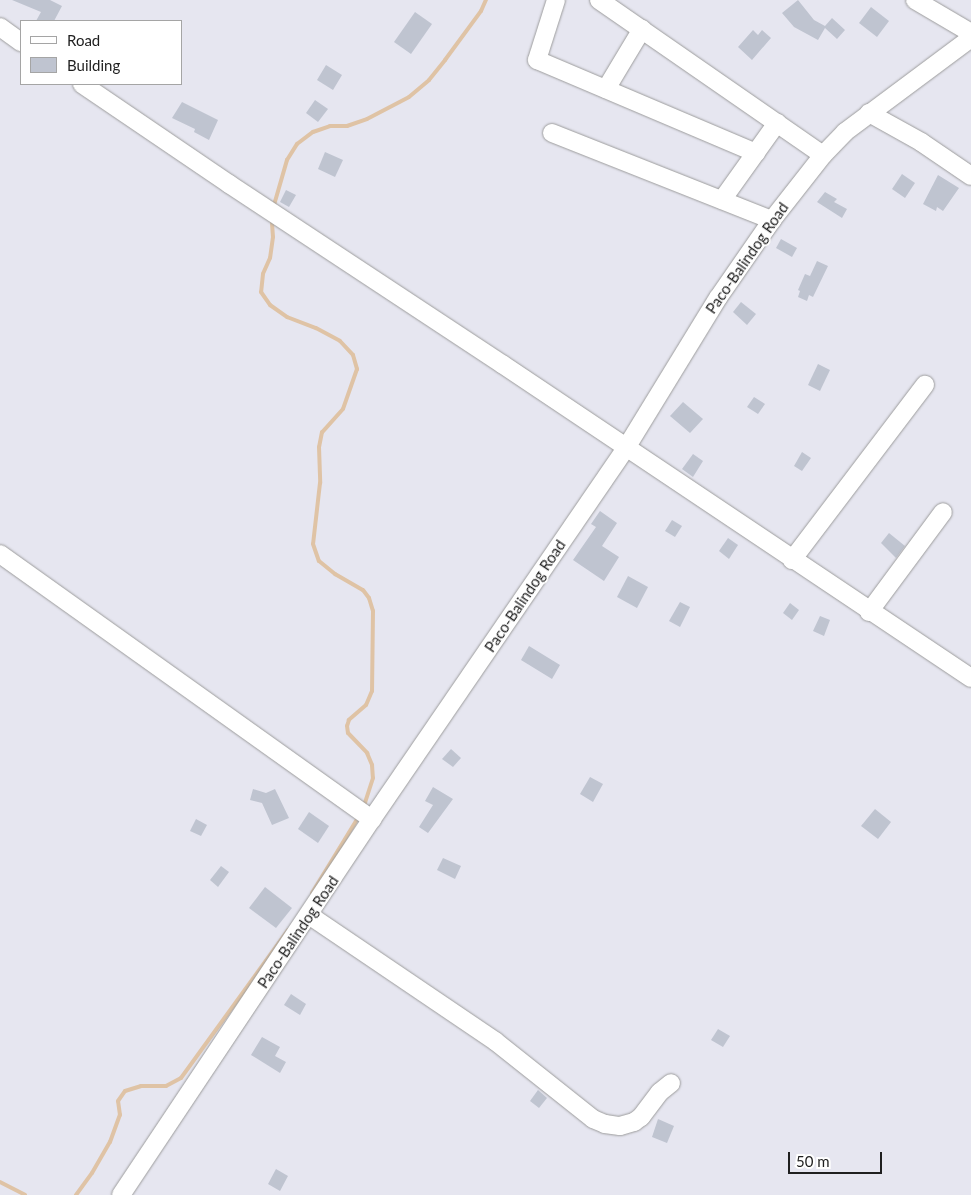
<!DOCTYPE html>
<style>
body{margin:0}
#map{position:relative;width:971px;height:1195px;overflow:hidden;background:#e6e6f0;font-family:Lato,sans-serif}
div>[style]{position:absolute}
.stream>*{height:4px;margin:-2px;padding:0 2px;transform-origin:2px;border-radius:2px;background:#dfc3a5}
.building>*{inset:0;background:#bfc4d0}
.roads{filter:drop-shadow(0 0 1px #9c9c9c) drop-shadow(0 0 1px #9c9c9c)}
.minor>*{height:18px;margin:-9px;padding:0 9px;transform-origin:9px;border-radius:9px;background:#fff}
span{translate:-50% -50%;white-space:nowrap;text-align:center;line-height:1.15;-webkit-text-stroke:4px #fff;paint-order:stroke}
.street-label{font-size:15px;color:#1f1f1f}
.legend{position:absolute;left:20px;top:20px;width:162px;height:65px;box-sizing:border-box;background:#fff;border:1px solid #a5a5a5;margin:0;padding:6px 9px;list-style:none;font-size:15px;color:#1f1f1f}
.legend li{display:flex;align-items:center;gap:10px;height:25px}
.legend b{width:25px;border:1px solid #a5a5a5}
.scale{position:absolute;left:788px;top:1152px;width:94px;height:22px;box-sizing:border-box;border:2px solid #1f1f1f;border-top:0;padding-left:6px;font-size:15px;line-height:18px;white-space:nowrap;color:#1f1f1f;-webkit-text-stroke:4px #fff;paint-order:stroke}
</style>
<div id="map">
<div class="stream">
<div style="left:274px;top:205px;width:47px;rotate:-73.9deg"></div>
<div style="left:287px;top:160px;width:19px;rotate:-58deg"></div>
<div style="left:297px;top:144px;width:20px;rotate:-37deg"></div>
<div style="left:313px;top:132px;width:18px;rotate:-19deg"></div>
<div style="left:330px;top:126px;width:17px"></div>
<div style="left:347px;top:126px;width:21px;rotate:-19deg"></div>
<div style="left:367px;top:119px;width:47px;rotate:-27.6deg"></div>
<div style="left:409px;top:97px;width:26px;rotate:-40deg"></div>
<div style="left:429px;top:80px;width:26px;rotate:-51deg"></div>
<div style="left:445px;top:60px;width:61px;rotate:-53.7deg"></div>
<div style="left:481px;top:11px;width:12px;rotate:-66deg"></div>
<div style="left:272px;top:223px;width:14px;rotate:86deg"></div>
<div style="left:273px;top:237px;width:21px;rotate:98deg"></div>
<div style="left:270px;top:258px;width:17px;rotate:114deg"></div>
<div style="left:263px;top:274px;width:18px;rotate:96deg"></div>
<div style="left:261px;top:292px;width:16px;rotate:55deg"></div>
<div style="left:270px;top:305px;width:21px;rotate:35deg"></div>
<div style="left:287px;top:317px;width:31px;rotate:21deg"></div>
<div style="left:316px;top:328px;width:27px;rotate:28deg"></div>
<div style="left:340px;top:341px;width:19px;rotate:47deg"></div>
<div style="left:353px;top:355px;width:15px;rotate:74deg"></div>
<div style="left:357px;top:369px;width:42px;rotate:109.3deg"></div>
<div style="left:343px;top:409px;width:31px;rotate:132deg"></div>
<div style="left:322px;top:432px;width:15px;rotate:101deg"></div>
<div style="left:319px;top:447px;width:36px;rotate:88deg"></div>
<div style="left:320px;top:483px;width:61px;rotate:96.5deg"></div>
<div style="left:313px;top:544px;width:18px;rotate:71deg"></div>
<div style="left:319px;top:561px;width:21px;rotate:39deg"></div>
<div style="left:335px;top:574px;width:32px;rotate:30deg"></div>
<div style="left:363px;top:590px;width:10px;rotate:53deg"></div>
<div style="left:369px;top:598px;width:14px;rotate:73deg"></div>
<div style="left:373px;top:611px;width:80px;rotate:90.7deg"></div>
<div style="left:372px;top:691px;width:15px;rotate:113deg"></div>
<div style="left:366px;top:705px;width:23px;rotate:139deg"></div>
<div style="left:349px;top:720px;width:6px;rotate:108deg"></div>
<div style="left:347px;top:726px;width:7px;rotate:82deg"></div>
<div style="left:348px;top:733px;width:28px;rotate:46deg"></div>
<div style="left:367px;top:753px;width:13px;rotate:67deg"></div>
<div style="left:372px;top:765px;width:13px;rotate:86deg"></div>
<div style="left:373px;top:778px;width:29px;rotate:108deg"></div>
<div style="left:312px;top:893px;width:90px;rotate:-58.6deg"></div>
<div style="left:0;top:1182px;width:28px;rotate:27deg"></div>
<div style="left:76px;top:1195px;width:27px;rotate:-54deg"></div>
<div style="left:92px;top:1173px;width:36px;rotate:-60deg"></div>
<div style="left:110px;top:1142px;width:29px;rotate:-70deg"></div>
<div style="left:120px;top:1115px;width:14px;rotate:-98deg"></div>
<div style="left:118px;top:1101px;width:12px;rotate:-55deg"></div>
<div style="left:125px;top:1091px;width:17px;rotate:-17deg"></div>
<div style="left:141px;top:1086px;width:25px"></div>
<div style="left:166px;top:1086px;width:17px;rotate:-28deg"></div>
<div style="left:181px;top:1078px;width:183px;rotate:-54.1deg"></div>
</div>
<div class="building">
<div style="clip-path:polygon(12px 0,50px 0,62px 6px,54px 21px,36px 21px,41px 12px)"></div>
<div style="clip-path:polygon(798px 0,814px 20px,825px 26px,832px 18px,845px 30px,837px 39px,825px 28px,818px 40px,794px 27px,782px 13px)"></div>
<div style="clip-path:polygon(871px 7px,889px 21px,877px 37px,859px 23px)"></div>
<div style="clip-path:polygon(415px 12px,432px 24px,411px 54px,394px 42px)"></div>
<div style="clip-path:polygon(753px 30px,758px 35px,762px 30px,771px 38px,752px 60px,738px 47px)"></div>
<div style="clip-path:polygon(326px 65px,342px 75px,333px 90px,317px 80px)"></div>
<div style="clip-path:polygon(315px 100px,328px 109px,318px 122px,306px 113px)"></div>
<div style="clip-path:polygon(182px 102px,218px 120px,209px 140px,194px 132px,195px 129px,172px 118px)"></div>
<div style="clip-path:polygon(325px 152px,343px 160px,335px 177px,318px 169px)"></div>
<div style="clip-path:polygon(902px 174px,915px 183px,905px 198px,892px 189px)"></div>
<div style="clip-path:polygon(938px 175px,959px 188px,943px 211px,937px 207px,936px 211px,923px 204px)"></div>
<div style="clip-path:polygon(286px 190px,296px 195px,289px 207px,280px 202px)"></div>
<div style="clip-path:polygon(825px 192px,837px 199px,834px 202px,847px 209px,842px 218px,817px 202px)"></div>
<div style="clip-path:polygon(781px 239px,797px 248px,792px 257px,776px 248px)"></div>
<div style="clip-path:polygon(817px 261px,828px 266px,813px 297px,809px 295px,807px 301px,798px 297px,800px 291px,798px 290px,805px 274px,810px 276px)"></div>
<div style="clip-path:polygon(741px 302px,756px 314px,747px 325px,733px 312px)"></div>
<div style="clip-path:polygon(818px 364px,830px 370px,820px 391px,808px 385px)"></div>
<div style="clip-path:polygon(754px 397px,765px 404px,758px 414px,747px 407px)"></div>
<div style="clip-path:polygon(683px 402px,703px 419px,690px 433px,670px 416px)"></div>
<div style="clip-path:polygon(802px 452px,811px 458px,802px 471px,794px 466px)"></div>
<div style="clip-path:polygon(693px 454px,703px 461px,693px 477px,682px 469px)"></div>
<div style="clip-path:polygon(600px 511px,617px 523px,602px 546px,619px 557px,604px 581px,573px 560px,596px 527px,591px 524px)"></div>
<div style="clip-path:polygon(672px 520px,682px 526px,675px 537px,665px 531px)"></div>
<div style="clip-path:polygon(889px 533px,905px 546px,896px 558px,881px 543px)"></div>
<div style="clip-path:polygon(728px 538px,738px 545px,729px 559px,719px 551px)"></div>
<div style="clip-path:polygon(628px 576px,648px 587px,637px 608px,617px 597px)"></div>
<div style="clip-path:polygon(680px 602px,690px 607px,680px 627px,669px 621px)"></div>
<div style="clip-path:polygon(790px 603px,799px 610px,792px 620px,783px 613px)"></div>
<div style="clip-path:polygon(820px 616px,830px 620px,824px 636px,813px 631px)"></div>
<div style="clip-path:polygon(529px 646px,560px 665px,552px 679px,521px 660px)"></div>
<div style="clip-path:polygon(451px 749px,461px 758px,453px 767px,442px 759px)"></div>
<div style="clip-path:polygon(590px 777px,603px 784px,593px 802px,580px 794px)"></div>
<div style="clip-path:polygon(433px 787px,453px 799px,428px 833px,419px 827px,433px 805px,425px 801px)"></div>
<div style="clip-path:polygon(253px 789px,266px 793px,275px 789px,289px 818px,272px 825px,262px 803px,250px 800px)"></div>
<div style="clip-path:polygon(875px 809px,891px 822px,878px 839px,861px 826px)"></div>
<div style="clip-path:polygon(309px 812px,329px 826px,318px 843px,298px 829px)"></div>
<div style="clip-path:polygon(196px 819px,207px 825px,201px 836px,190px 831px)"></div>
<div style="clip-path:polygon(443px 858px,461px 866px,455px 879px,437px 870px)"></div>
<div style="clip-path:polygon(221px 866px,229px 872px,218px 887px,210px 880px)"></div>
<div style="clip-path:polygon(265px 887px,292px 908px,276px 928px,249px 908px)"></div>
<div style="clip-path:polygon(291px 994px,306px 1004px,300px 1015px,284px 1005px)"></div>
<div style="clip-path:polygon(718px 1029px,730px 1036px,723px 1047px,711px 1040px)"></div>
<div style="clip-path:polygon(262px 1037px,280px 1047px,275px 1056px,286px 1062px,280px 1073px,251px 1055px)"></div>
<div style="clip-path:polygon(538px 1090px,547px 1098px,539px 1108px,530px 1101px)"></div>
<div style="clip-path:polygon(658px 1119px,674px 1126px,667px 1143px,652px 1137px)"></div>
<div style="clip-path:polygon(276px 1169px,288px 1176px,280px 1191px,268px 1184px)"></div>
</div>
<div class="roads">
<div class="minor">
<div style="left:556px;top:0;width:63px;rotate:107.6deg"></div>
<div style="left:537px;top:60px;width:238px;rotate:23deg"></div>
<div style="left:599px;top:0;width:272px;rotate:34.7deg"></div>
<div style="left:915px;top:0;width:65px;rotate:30.5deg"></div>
<div style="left:0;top:27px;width:26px;rotate:36deg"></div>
<div style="left:82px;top:84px;width:178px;rotate:34.2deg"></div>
<div style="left:229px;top:184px;width:327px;rotate:33.4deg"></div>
<div style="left:502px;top:364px;width:564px;rotate:33.8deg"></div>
<div style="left:606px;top:89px;width:70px;rotate:-59deg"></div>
<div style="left:869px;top:113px;width:60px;rotate:29.1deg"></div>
<div style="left:921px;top:142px;width:60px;rotate:34.2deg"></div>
<div style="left:552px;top:133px;width:237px;rotate:21.6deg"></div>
<div style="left:722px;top:200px;width:95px;rotate:-54.5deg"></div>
<div style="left:0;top:554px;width:457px;rotate:35.5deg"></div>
<div style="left:792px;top:560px;width:220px;rotate:-52.8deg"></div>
<div style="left:869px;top:612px;width:124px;rotate:-53.5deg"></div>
<div style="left:309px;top:915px;width:225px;rotate:34.1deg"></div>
<div style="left:495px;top:1041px;width:125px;rotate:38.5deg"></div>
<div style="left:593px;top:1119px;width:13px;rotate:23deg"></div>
<div style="left:605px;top:1124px;width:15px;rotate:8deg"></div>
<div style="left:620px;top:1126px;width:15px;rotate:-16deg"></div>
<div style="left:634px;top:1122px;width:9px;rotate:-36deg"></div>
<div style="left:641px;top:1117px;width:31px;rotate:-53deg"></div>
<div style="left:660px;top:1092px;width:14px;rotate:-39deg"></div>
<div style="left:121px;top:1195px;width:452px;rotate:-56.3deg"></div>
<div style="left:372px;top:819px;width:450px;rotate:-55.6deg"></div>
<div style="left:626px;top:448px;width:176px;rotate:-58.5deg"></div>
<div style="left:718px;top:298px;width:95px;rotate:-55.3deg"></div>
<div style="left:772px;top:220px;width:83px;rotate:-51.9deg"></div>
<div style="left:823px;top:155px;width:32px;rotate:-46deg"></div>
<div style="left:845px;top:132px;width:157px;rotate:-36.7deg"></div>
</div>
</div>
<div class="street-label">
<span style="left:747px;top:258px;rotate:-55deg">Paco-Balindog Road</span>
<span style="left:525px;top:596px;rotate:-56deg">Paco-Balindog Road</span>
<span style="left:298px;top:932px;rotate:-56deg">Paco-Balindog Road</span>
</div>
<ul class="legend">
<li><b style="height:6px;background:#fff"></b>Road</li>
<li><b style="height:14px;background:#bfc4d0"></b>Building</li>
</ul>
<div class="scale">50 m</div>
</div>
